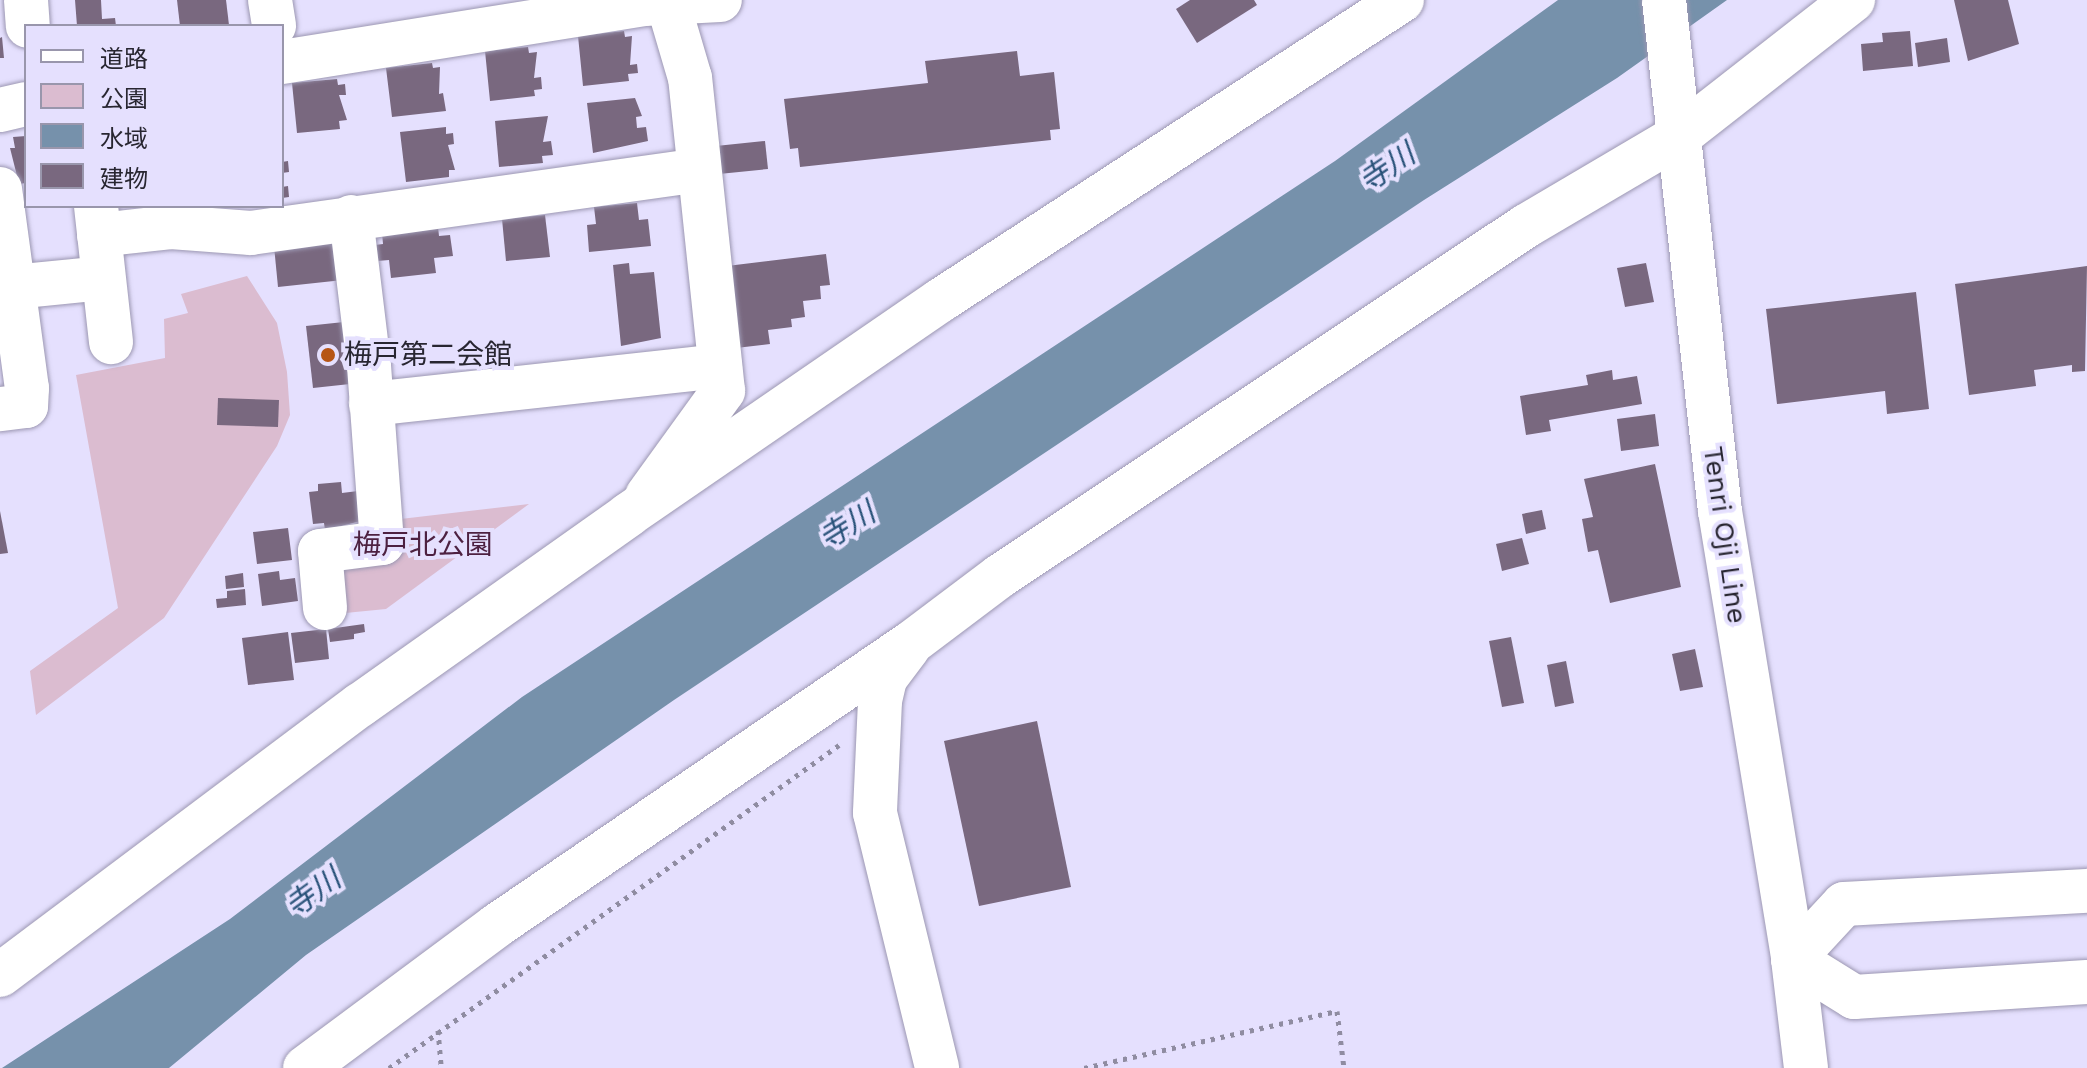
<!DOCTYPE html>
<meta charset="utf-8">
<style>
body{margin:0}
#map{position:relative;width:2087px;height:1068px;overflow:hidden;background:#e5e0fe;font-family:"Work Sans","Noto Sans JP",sans-serif}
div>[style]{position:absolute}
.green>*{inset:0;background:#dbbcd0}
.water>*{inset:0;background:#7691ab}
.building>*{inset:0;background:#79687f}
.path>*{height:5px;margin-top:-2.5px;transform-origin:0;background:repeating-linear-gradient(90deg,#8f8ca1 0 4px,transparent 0 10px)}
.roads{filter:drop-shadow(0 0 2px #9c97b2) drop-shadow(0 0 2px #9c97b2)}
.minor>*{height:44px;margin:-22px;padding:0 22px;transform-origin:22px;border-radius:22px;background:#fff}
.major>*{height:44px;margin:-22px;padding:0 22px;transform-origin:22px;border-radius:22px;background:#fff}
.dots>*{width:22px;height:22px;translate:-50% -50%;box-sizing:border-box;border:4px solid #e5e0fe;border-radius:50%}
span{translate:-50% -50%;white-space:nowrap;text-align:center;line-height:1.15;-webkit-text-stroke:8px #e5e0fe;paint-order:stroke}
.poi-label{font-size:28px;color:#282631}
.left{translate:0 -50%;text-align:left}
.street-label{font-size:28px;color:#282631}
.park-label{font-size:28px;color:#4d2141}
.water-label{font-size:30px;color:#275178;font-style:italic}
.legend{position:absolute;left:24px;top:24px;width:260px;height:184px;box-sizing:border-box;background:#e5e0fe;border:2px solid #9996ac;margin:0;padding:10px 14px;list-style:none;font-size:24px;color:#282631}
.legend li{display:flex;align-items:center;gap:16px;height:40px}
.legend b{width:40px;border:2px solid #9996ac}
</style>
<div id="map">
<div class="green">
<div style="clip-path:polygon(247px 276px,277px 323px,287px 372px,290px 415px,277px 446px,164px 618px,36px 715px,30px 671px,118px 608px,76px 375px,165px 358px,164px 319px,188px 313px,181px 294px)"></div>
<div style="clip-path:polygon(529px 504px,386px 609px,335px 614px,342px 558px,392px 520px)"></div>
</div>
<div class="water">
<div style="clip-path:polygon(1558px 0,1727px 0,1617px 78px,1424px 200px,674px 700px,306px 955px,169px 1068px,2px 1068px,230px 919px,522px 697px,1335px 161px)"></div>
</div>
<div class="building">
<div style="clip-path:polygon(75px 0,101px 0,102px 19px,115px 18px,116px 26px,77px 26px)"></div>
<div style="clip-path:polygon(177px 0,226px 0,229px 25px,180px 26px)"></div>
<div style="clip-path:polygon(1190px 0,1254px 0,1257px 5px,1197px 43px,1176px 9px)"></div>
<div style="clip-path:polygon(1954px 0,2008px 0,2019px 44px,1968px 61px)"></div>
<div style="clip-path:polygon(624px 31px,625px 37px,632px 36px,630px 65px,637px 64px,638px 73px,628px 74px,629px 81px,583px 86px,578px 36px)"></div>
<div style="clip-path:polygon(1910px 31px,1913px 66px,1863px 71px,1861px 44px,1883px 42px,1882px 33px)"></div>
<div style="clip-path:polygon(2px 37px,4px 58px,0 58px,0 38px)"></div>
<div style="clip-path:polygon(1947px 38px,1950px 62px,1918px 67px,1915px 43px)"></div>
<div style="clip-path:polygon(528px 47px,529px 53px,537px 52px,534px 78px,541px 77px,542px 89px,534px 90px,535px 96px,490px 101px,485px 51px)"></div>
<div style="clip-path:polygon(1017px 51px,1020px 76px,1054px 72px,1060px 129px,1050px 130px,1051px 140px,800px 167px,798px 148px,790px 149px,784px 99px,928px 83px,925px 61px)"></div>
<div style="clip-path:polygon(432px 63px,433px 68px,440px 67px,439px 94px,443px 93px,446px 111px,392px 117px,386px 68px)"></div>
<div style="clip-path:polygon(337px 79px,338px 85px,345px 84px,346px 95px,339px 95px,347px 120px,339px 121px,340px 129px,297px 133px,292px 83px)"></div>
<div style="clip-path:polygon(635px 98px,642px 116px,636px 117px,637px 128px,646px 127px,648px 141px,593px 153px,587px 103px)"></div>
<div style="clip-path:polygon(548px 116px,543px 142px,551px 141px,553px 155px,542px 156px,543px 163px,499px 167px,495px 121px)"></div>
<div style="clip-path:polygon(446px 127px,446px 134px,453px 133px,454px 144px,448px 145px,455px 170px,449px 170px,449px 177px,406px 182px,400px 132px)"></div>
<div style="clip-path:polygon(26px 136px,26px 183px,19px 184px,10px 148px,15px 148px,13px 137px)"></div>
<div style="clip-path:polygon(765px 141px,768px 169px,719px 174px,716px 146px)"></div>
<div style="clip-path:polygon(288px 161px,289px 172px,282px 173px,282px 162px)"></div>
<div style="clip-path:polygon(288px 186px,289px 197px,282px 198px,282px 187px)"></div>
<div style="clip-path:polygon(637px 203px,639px 220px,648px 219px,651px 246px,589px 252px,587px 225px,596px 224px,594px 207px)"></div>
<div style="clip-path:polygon(545px 215px,550px 257px,506px 261px,502px 219px)"></div>
<div style="clip-path:polygon(438px 227px,439px 236px,450px 235px,453px 256px,434px 258px,436px 273px,391px 278px,389px 260px,377px 261px,375px 245px,383px 244px,382px 233px)"></div>
<div style="clip-path:polygon(338px 239px,343px 280px,278px 287px,274px 246px)"></div>
<div style="clip-path:polygon(826px 254px,830px 285px,820px 286px,821px 299px,803px 301px,805px 317px,791px 319px,792px 327px,768px 330px,770px 344px,736px 348px,727px 266px)"></div>
<div style="clip-path:polygon(629px 263px,630px 274px,654px 272px,661px 338px,621px 346px,613px 265px)"></div>
<div style="clip-path:polygon(1646px 263px,1654px 302px,1625px 307px,1617px 268px)"></div>
<div style="clip-path:polygon(2087px 266px,2085px 371px,2072px 372px,2072px 365px,2034px 370px,2036px 386px,1969px 395px,1955px 284px)"></div>
<div style="clip-path:polygon(1916px 292px,1929px 409px,1887px 414px,1885px 391px,1777px 404px,1766px 309px)"></div>
<div style="clip-path:polygon(344px 322px,350px 384px,313px 388px,306px 326px)"></div>
<div style="clip-path:polygon(1612px 370px,1613px 380px,1637px 376px,1642px 404px,1549px 420px,1551px 431px,1526px 435px,1520px 396px,1588px 385px,1586px 375px)"></div>
<div style="clip-path:polygon(218px 398px,279px 400px,278px 427px,217px 425px)"></div>
<div style="clip-path:polygon(1655px 414px,1659px 446px,1621px 451px,1617px 419px)"></div>
<div style="clip-path:polygon(1655px 464px,1681px 587px,1610px 603px,1598px 550px,1588px 552px,1582px 519px,1593px 517px,1584px 479px)"></div>
<div style="clip-path:polygon(341px 482px,342px 493px,358px 491px,361px 521px,325px 530px,324px 523px,313px 524px,309px 492px,318px 491px,318px 484px)"></div>
<div style="clip-path:polygon(1542px 510px,1546px 529px,1526px 534px,1522px 514px)"></div>
<div style="clip-path:polygon(0 511px,8px 553px,0 554px)"></div>
<div style="clip-path:polygon(288px 528px,292px 560px,257px 564px,253px 532px)"></div>
<div style="clip-path:polygon(1522px 538px,1529px 564px,1502px 571px,1496px 544px)"></div>
<div style="clip-path:polygon(279px 571px,280px 580px,295px 578px,298px 601px,262px 606px,258px 574px)"></div>
<div style="clip-path:polygon(243px 573px,244px 587px,226px 589px,225px 576px)"></div>
<div style="clip-path:polygon(245px 589px,246px 605px,217px 608px,216px 599px,227px 598px,227px 591px)"></div>
<div style="clip-path:polygon(364px 624px,365px 632px,354px 634px,354px 639px,330px 642px,328px 629px)"></div>
<div style="clip-path:polygon(326px 629px,329px 659px,295px 663px,291px 633px)"></div>
<div style="clip-path:polygon(288px 632px,294px 680px,248px 685px,242px 638px)"></div>
<div style="clip-path:polygon(1511px 637px,1524px 703px,1502px 707px,1489px 641px)"></div>
<div style="clip-path:polygon(1695px 649px,1703px 687px,1680px 691px,1672px 654px)"></div>
<div style="clip-path:polygon(1566px 661px,1574px 703px,1555px 707px,1547px 665px)"></div>
<div style="clip-path:polygon(1037px 721px,1071px 887px,979px 906px,944px 741px)"></div>
</div>
<div class="path">
<div style="left:438px;top:1030px;width:38px;rotate:85deg"></div>
<div style="left:389px;top:1068px;width:554px;rotate:-35.67deg"></div>
<div style="left:1084px;top:1068px;width:259px;rotate:-12.7deg"></div>
<div style="left:1337px;top:1011px;width:57px;rotate:83deg"></div>
</div>
<div class="roads">
<div class="minor">
<div style="left:26px;top:0;width:26px;rotate:86deg"></div>
<div style="left:270px;top:0;width:26px;rotate:81deg"></div>
<div style="left:282px;top:62px;width:367px;rotate:-9.1deg"></div>
<div style="left:644px;top:4px;width:76px;rotate:-3deg"></div>
<div style="left:0;top:110px;width:27px;rotate:-13deg"></div>
<div style="left:0;top:189px;width:201px;rotate:82.3deg"></div>
<div style="left:27px;top:388px;width:18px;rotate:93deg"></div>
<div style="left:26px;top:406px;width:26px;rotate:173deg"></div>
<div style="left:96px;top:206px;width:137px;rotate:83.7deg"></div>
<div style="left:99px;top:235px;width:72px;rotate:-6.3deg"></div>
<div style="left:171px;top:227px;width:80px;rotate:4.3deg"></div>
<div style="left:251px;top:233px;width:451px;rotate:-8deg"></div>
<div style="left:13px;top:287px;width:90px;rotate:-5.7deg"></div>
<div style="left:371px;top:404px;width:351px;rotate:-6.2deg"></div>
<div style="left:647px;top:496px;width:130px;rotate:-54.1deg"></div>
<div style="left:723px;top:391px;width:315px;rotate:-96deg"></div>
<div style="left:690px;top:78px;width:81px;rotate:-106.4deg"></div>
<div style="left:325px;top:608px;width:57px;rotate:-95deg"></div>
<div style="left:320px;top:551px;width:63px;rotate:-7.4deg"></div>
<div style="left:382px;top:543px;width:177px;rotate:-94.2deg"></div>
<div style="left:369px;top:366px;width:150px;rotate:-96.9deg"></div>
<div style="left:908px;top:648px;width:39px;rotate:127deg"></div>
<div style="left:885px;top:679px;width:23px;rotate:103deg"></div>
<div style="left:880px;top:701px;width:112px;rotate:92.6deg"></div>
<div style="left:875px;top:813px;width:262px;rotate:76.3deg"></div>
<div style="left:0;top:975px;width:450px;rotate:-36.9deg"></div>
<div style="left:360px;top:705px;width:329px;rotate:-35.3deg"></div>
<div style="left:628px;top:515px;width:380px;rotate:-34.5deg"></div>
<div style="left:941px;top:300px;width:550px;rotate:-33.05deg"></div>
<div style="left:305px;top:1068px;width:238px;rotate:-36.6deg"></div>
<div style="left:496px;top:926px;width:502px;rotate:-34.29deg"></div>
<div style="left:911px;top:643px;width:111px;rotate:-37deg"></div>
<div style="left:1000px;top:576px;width:632px;rotate:-33.64deg"></div>
<div style="left:1526px;top:226px;width:178px;rotate:-30.5deg"></div>
<div style="left:1679px;top:136px;width:221px;rotate:-38deg"></div>
</div>
<div class="major">
<div style="left:1664px;top:0;width:514px;rotate:83.75deg"></div>
<div style="left:1720px;top:511px;width:454px;rotate:80.7deg"></div>
<div style="left:1793px;top:959px;width:110px;rotate:83.2deg"></div>
<div style="left:1793px;top:959px;width:75px;rotate:-47.2deg"></div>
<div style="left:1844px;top:904px;width:243px;rotate:-3.1deg"></div>
<div style="left:1793px;top:959px;width:72px;rotate:31.9deg"></div>
<div style="left:1854px;top:997px;width:233px;rotate:-3.7deg"></div>
</div>
</div>
<div class="dots">
<div style="left:328px;top:355px;background:#b65515"></div>
</div>
<div class="poi-label">
<span class="left" style="left:344px;top:355px">梅戸第二会館</span>
</div>
<div class="street-label">
<span style="left:1725px;top:535px;rotate:82deg">Tenri Oji Line</span>
</div>
<div class="park-label">
<span style="left:423px;top:545px">梅戸北公園</span>
</div>
<div class="water-label">
<span style="left:1387px;top:168px;rotate:-34deg">寺川</span>
<span style="left:847px;top:526px;rotate:-32deg">寺川</span>
<span style="left:313px;top:893px;rotate:-36deg">寺川</span>
</div>
<ul class="legend">
<li><b style="height:10px;background:#fff"></b>道路</li>
<li><b style="height:22px;background:#dbbcd0"></b>公園</li>
<li><b style="height:22px;background:#7691ab"></b>水域</li>
<li><b style="height:22px;background:#79687f"></b>建物</li>
</ul>
</div>
